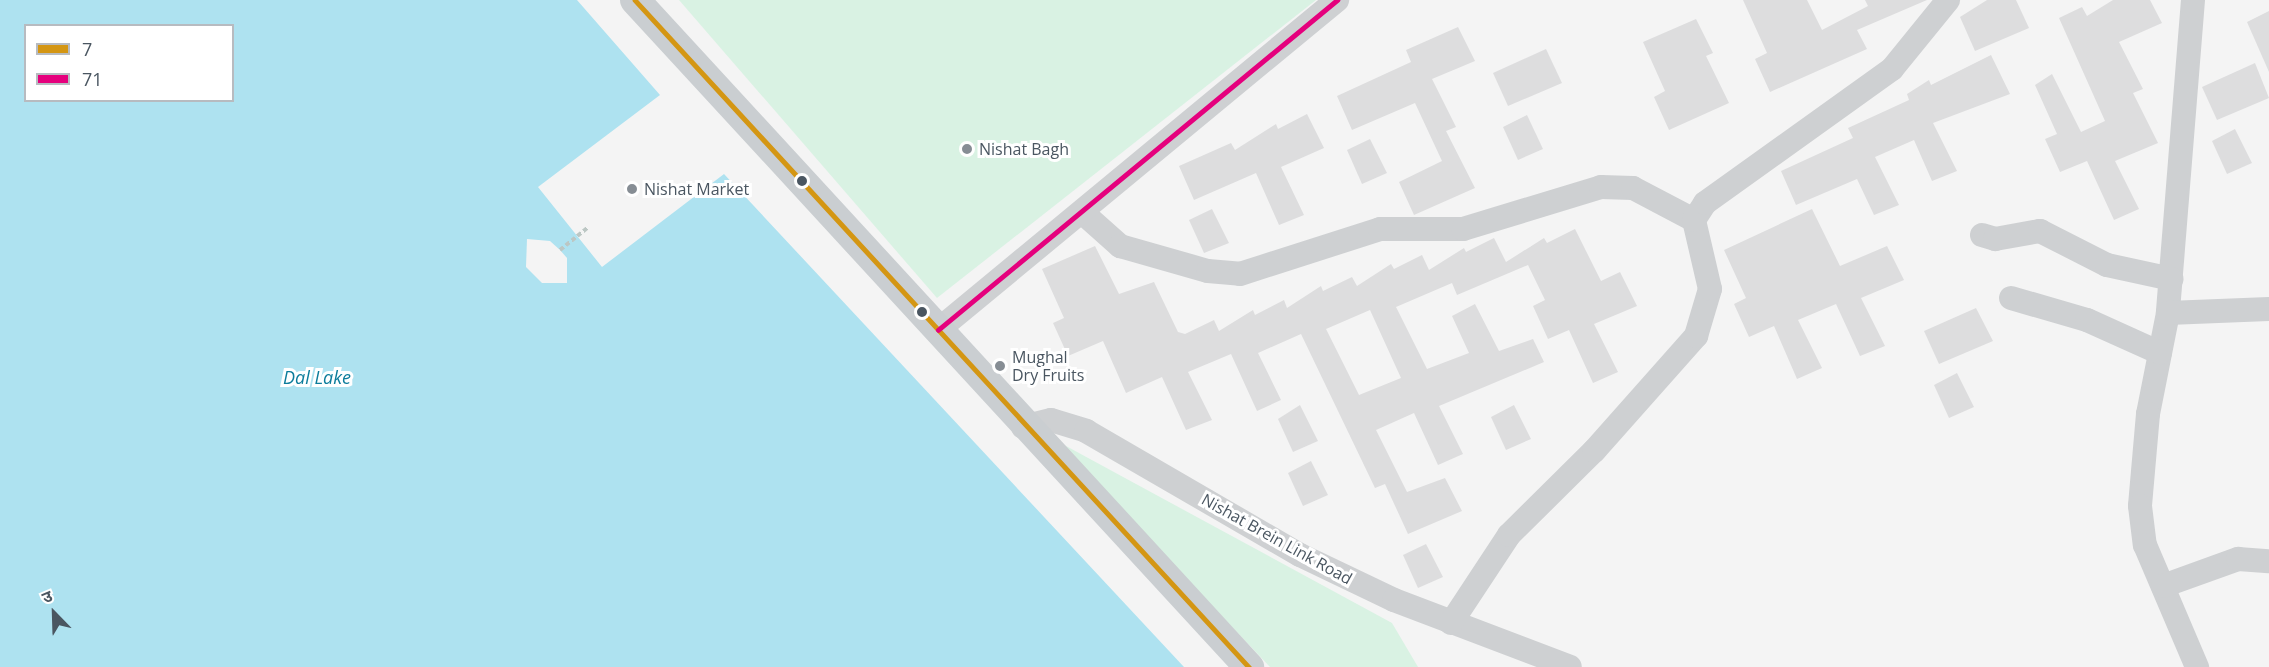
<!DOCTYPE html>
<meta charset="utf-8">
<style>
body{margin:0}
#map{position:relative;width:2269px;height:667px;overflow:hidden;background:#f4f4f4;font-family:"Open Sans","Noto Sans Devanagari",sans-serif}
div>[style]{position:absolute}
.green>*{inset:0;background:#d9f2e3}
.water>*{inset:0;background:#aee2f0}
.pier>*{inset:0;background:#f4f4f4}
.building>*{inset:0;background:#ddddde}
.path>*{height:4px;margin-top:-2px;transform-origin:0;background:repeating-linear-gradient(90deg,#bcc7c4 0 4.5px,transparent 0 7.5px)}
.minor>*{height:24px;margin:-12px;padding:0 12px;transform-origin:12px;border-radius:12px;background:#ced0d2}
.major>*{height:30px;margin:-15px;padding:0 15px;transform-origin:15px;border-radius:15px;background:#caced1}
.bus-1>*{height:4.5px;margin:-2.25px;padding:0 2.25px;transform-origin:2.25px;border-radius:2.25px;background:#d49613}
.bus-2>*{height:4.5px;margin:-2.25px;padding:0 2.25px;transform-origin:2.25px;border-radius:2.25px;background:#e5007d}
.dots>*{width:16px;height:16px;translate:-50% -50%;box-sizing:border-box;border:3px solid #fff;border-radius:50%}
span{translate:-50% -50%;white-space:nowrap;text-align:center;line-height:1.15;-webkit-text-stroke:6px #fff;paint-order:stroke}
.poi-label{font-size:16px;color:#4a5661}
.left{translate:0 -50%;text-align:left}
.street-label{font-size:16px;color:#4a5661}
.water-label{font-size:18px;color:#0c7c9b;font-style:italic}
.legend{position:absolute;left:24px;top:24px;width:210px;height:78px;box-sizing:border-box;background:#fff;border:2px solid #b7bbc0;margin:0;padding:8px 10px;list-style:none;font-size:18px;color:#4a5661}
.legend li{display:flex;align-items:center;gap:12px;height:30px}
.legend b{width:30px;border:2px solid #b7bbc0}
.north{position:absolute;left:24px;top:583px;width:60px;height:60px;-webkit-text-stroke:4px #fff;paint-order:stroke;rotate:337deg;font-size:16px;font-weight:700;line-height:24px;text-align:center;color:#4a5661}
.north::after{content:'';display:block;margin:auto;width:21px;height:27px;background:#4a5661;clip-path:polygon(50% 0,100% 100%,50% 72%,0 100%)}
</style>
<div id="map">
<div class="green">
<div style="clip-path:polygon(679px 0,1316px 0,937px 298px)"></div>
<div style="clip-path:polygon(1055px 440px,1392px 623px,1418px 667px,1270px 667px)"></div>
</div>
<div class="water">
<div style="clip-path:polygon(evenodd,0 0,577px 0,660px 95px,538px 187px,602px 267px,724px 174px,1184px 667px,0 667px,0 0,26px 26px,232px 26px,232px 100px,26px 100px,26px 26px)"></div>
</div>
<div class="pier">
<div style="clip-path:polygon(527px 239px,550px 241px,560px 250px,567px 258px,567px 283px,542px 283px,526px 267px)"></div>
</div>
<div class="building">
<div style="clip-path:polygon(1743px 0,1807px 0,1822px 30px,1868px 6px,1865px 0,1927px 0,1857px 30px,1867px 49px,1770px 92px,1755px 59px,1767px 53px)"></div>
<div style="clip-path:polygon(1987px 0,2016px 0,2029px 28px,1975px 51px,1960px 17px)"></div>
<div style="clip-path:polygon(2113px 0,2150px 0,2162px 23px,2119px 42px,2143px 89px,2133px 93px,2158px 143px,2115px 161px,2139px 209px,2114px 220px,2087px 161px,2060px 172px,2045px 139px,2057px 134px,2035px 85px,2052px 74px,2081px 132px,2105px 121px,2059px 18px,2082px 7px,2087px 16px)"></div>
<div style="clip-path:polygon(2269px 11px,2269px 72px,2247px 22px)"></div>
<div style="clip-path:polygon(1696px 19px,1713px 53px,1706px 56px,1729px 103px,1669px 130px,1654px 97px,1665px 91px,1643px 42px)"></div>
<div style="clip-path:polygon(1458px 27px,1475px 61px,1432px 79px,1456px 127px,1446px 131px,1475px 188px,1414px 215px,1399px 182px,1442px 161px,1415px 103px,1352px 130px,1337px 96px,1411px 62px,1406px 50px)"></div>
<div style="clip-path:polygon(1546px 49px,1562px 83px,1508px 106px,1493px 73px)"></div>
<div style="clip-path:polygon(1991px 55px,2010px 94px,1933px 123px,1957px 171px,1932px 181px,1914px 140px,1875px 157px,1899px 205px,1874px 215px,1857px 179px,1796px 205px,1781px 171px,1853px 138px,1848px 128px,1909px 100px,1907px 94px,1929px 80px,1931px 85px)"></div>
<div style="clip-path:polygon(2255px 63px,2269px 98px,2217px 120px,2202px 87px)"></div>
<div style="clip-path:polygon(1307px 114px,1324px 148px,1281px 167px,1304px 215px,1279px 225px,1256px 173px,1194px 200px,1179px 166px,1231px 143px,1235px 150px,1276px 124px,1278px 129px)"></div>
<div style="clip-path:polygon(1527px 115px,1543px 149px,1518px 160px,1503px 127px)"></div>
<div style="clip-path:polygon(2235px 129px,2252px 163px,2227px 174px,2212px 141px)"></div>
<div style="clip-path:polygon(1370px 139px,1387px 173px,1362px 184px,1347px 150px)"></div>
<div style="clip-path:polygon(1212px 209px,1229px 243px,1204px 253px,1189px 220px)"></div>
<div style="clip-path:polygon(1812px 209px,1840px 266px,1887px 246px,1904px 280px,1861px 298px,1885px 346px,1860px 356px,1836px 304px,1798px 320px,1822px 368px,1797px 379px,1774px 326px,1749px 337px,1734px 304px,1746px 298px,1724px 250px)"></div>
<div style="clip-path:polygon(evenodd,1575px 229px,1601px 281px,1620px 272px,1637px 306px,1594px 324px,1618px 372px,1593px 383px,1569px 330px,1548px 339px,1533px 306px,1545px 300px,1528px 265px,1457px 295px,1452px 283px,1396px 307px,1427px 369px,1469px 353px,1452px 316px,1475px 304px,1499px 351px,1533px 339px,1544px 362px,1439px 406px,1463px 454px,1438px 465px,1414px 413px,1376px 430px,1407px 492px,1445px 478px,1462px 511px,1408px 534px,1385px 484px,1375px 488px,1301px 334px,1258px 353px,1281px 400px,1257px 411px,1231px 354px,1188px 372px,1212px 420px,1186px 430px,1162px 377px,1126px 393px,1103px 341px,1068px 356px,1053px 323px,1064px 318px,1042px 269px,1095px 246px,1119px 294px,1154px 282px,1178px 332px,1185px 334px,1214px 320px,1219px 331px,1253px 310px,1255px 315px,1284px 300px,1287px 308px,1321px 286px,1323px 291px,1352px 277px,1357px 286px,1391px 264px,1394px 269px,1422px 255px,1429px 270px,1464px 248px,1466px 252px,1494px 238px,1506px 262px,1544px 238px,1547px 243px,1575px 229px,1370px 310px,1401px 378px,1359px 395px,1326px 329px,1370px 310px)"></div>
<div style="clip-path:polygon(1976px 308px,1993px 341px,1939px 364px,1924px 331px)"></div>
<div style="clip-path:polygon(1957px 373px,1974px 407px,1949px 418px,1934px 385px)"></div>
<div style="clip-path:polygon(1300px 405px,1318px 441px,1293px 452px,1278px 419px)"></div>
<div style="clip-path:polygon(1514px 405px,1531px 439px,1506px 450px,1491px 417px)"></div>
<div style="clip-path:polygon(1311px 461px,1328px 495px,1303px 506px,1288px 473px)"></div>
<div style="clip-path:polygon(1426px 544px,1443px 577px,1418px 588px,1403px 555px)"></div>
</div>
<div class="path">
<div style="left:560px;top:250px;width:35px;rotate:-39deg"></div>
</div>
<div class="minor">
<div style="left:2193px;top:0;width:314px;rotate:94.6deg"></div>
<div style="left:2168px;top:313px;width:103px;rotate:101.2deg"></div>
<div style="left:2148px;top:414px;width:92px;rotate:95deg"></div>
<div style="left:2140px;top:506px;width:39px;rotate:83deg"></div>
<div style="left:2145px;top:545px;width:133px;rotate:66.9deg"></div>
<div style="left:1083px;top:213px;width:50px;rotate:41.7deg"></div>
<div style="left:1120px;top:246px;width:91px;rotate:15.9deg"></div>
<div style="left:1208px;top:271px;width:32px;rotate:5deg"></div>
<div style="left:1240px;top:274px;width:147px;rotate:-17.8deg"></div>
<div style="left:1380px;top:229px;width:83px"></div>
<div style="left:1463px;top:229px;width:144px;rotate:-16.9deg"></div>
<div style="left:1601px;top:187px;width:32px;rotate:2deg"></div>
<div style="left:1633px;top:188px;width:69px;rotate:27.7deg"></div>
<div style="left:1982px;top:235px;width:14px;rotate:17deg"></div>
<div style="left:1995px;top:239px;width:46px;rotate:-10.1deg"></div>
<div style="left:2040px;top:231px;width:75px;rotate:26.9deg"></div>
<div style="left:2107px;top:265px;width:66px;rotate:12.3deg"></div>
<div style="left:2011px;top:298px;width:79px;rotate:16.1deg"></div>
<div style="left:2087px;top:320px;width:80px;rotate:24.3deg"></div>
<div style="left:2168px;top:313px;width:101px;rotate:-2.3deg"></div>
<div style="left:938px;top:330px;width:518px;rotate:-39.59deg"></div>
<div style="left:1023px;top:427px;width:29px;rotate:-14deg"></div>
<div style="left:1051px;top:420px;width:37px;rotate:17deg"></div>
<div style="left:1086px;top:431px;width:247px;rotate:30.1deg"></div>
<div style="left:1300px;top:555px;width:104px;rotate:25.6deg"></div>
<div style="left:1394px;top:600px;width:188px;rotate:20.8deg"></div>
<div style="left:2163px;top:586px;width:80px;rotate:-19.8deg"></div>
<div style="left:2238px;top:559px;width:31px;rotate:4deg"></div>
<div style="left:1451px;top:623px;width:105px;rotate:-56.6deg"></div>
<div style="left:1509px;top:535px;width:120px;rotate:-44.7deg"></div>
<div style="left:1594px;top:451px;width:154px;rotate:-48.4deg"></div>
<div style="left:1696px;top:336px;width:49px;rotate:-73.4deg"></div>
<div style="left:1710px;top:289px;width:71px;rotate:-103.1deg"></div>
<div style="left:1694px;top:220px;width:20px;rotate:-57deg"></div>
<div style="left:1705px;top:203px;width:230px;rotate:-35.6deg"></div>
<div style="left:1892px;top:69px;width:89px;rotate:-50.9deg"></div>
</div>
<div class="major">
<div style="left:635px;top:0;width:907px;rotate:47.37deg"></div>
</div>
<div class="bus-1">
<div style="left:635px;top:0;width:907px;rotate:47.37deg"></div>
</div>
<div class="bus-2">
<div style="left:938px;top:330px;width:518px;rotate:-39.59deg"></div>
</div>
<div class="dots">
<div style="left:967px;top:149px;background:#868d94"></div>
<div style="left:802px;top:181px;background:#4a5661"></div>
<div style="left:632px;top:189px;background:#868d94"></div>
<div style="left:922px;top:312px;background:#4a5661"></div>
<div style="left:1000px;top:366px;background:#868d94"></div>
</div>
<div class="poi-label">
<span class="left" style="left:979px;top:149px">Nishat Bagh</span>
<span class="left" style="left:644px;top:189px">Nishat Market</span>
<span class="left" style="left:1012px;top:366px">Mughal<br>Dry Fruits</span>
</div>
<div class="street-label">
<span style="left:1277px;top:539px;rotate:29deg">Nishat Brein Link Road</span>
</div>
<div class="water-label">
<span style="left:317px;top:377px">Dal Lake</span>
</div>
<ul class="legend">
<li><b style="height:8px;background:#d49613"></b>7</li>
<li><b style="height:8px;background:#e5007d"></b>71</li>
</ul>
<div class="north">उ</div>
</div>
